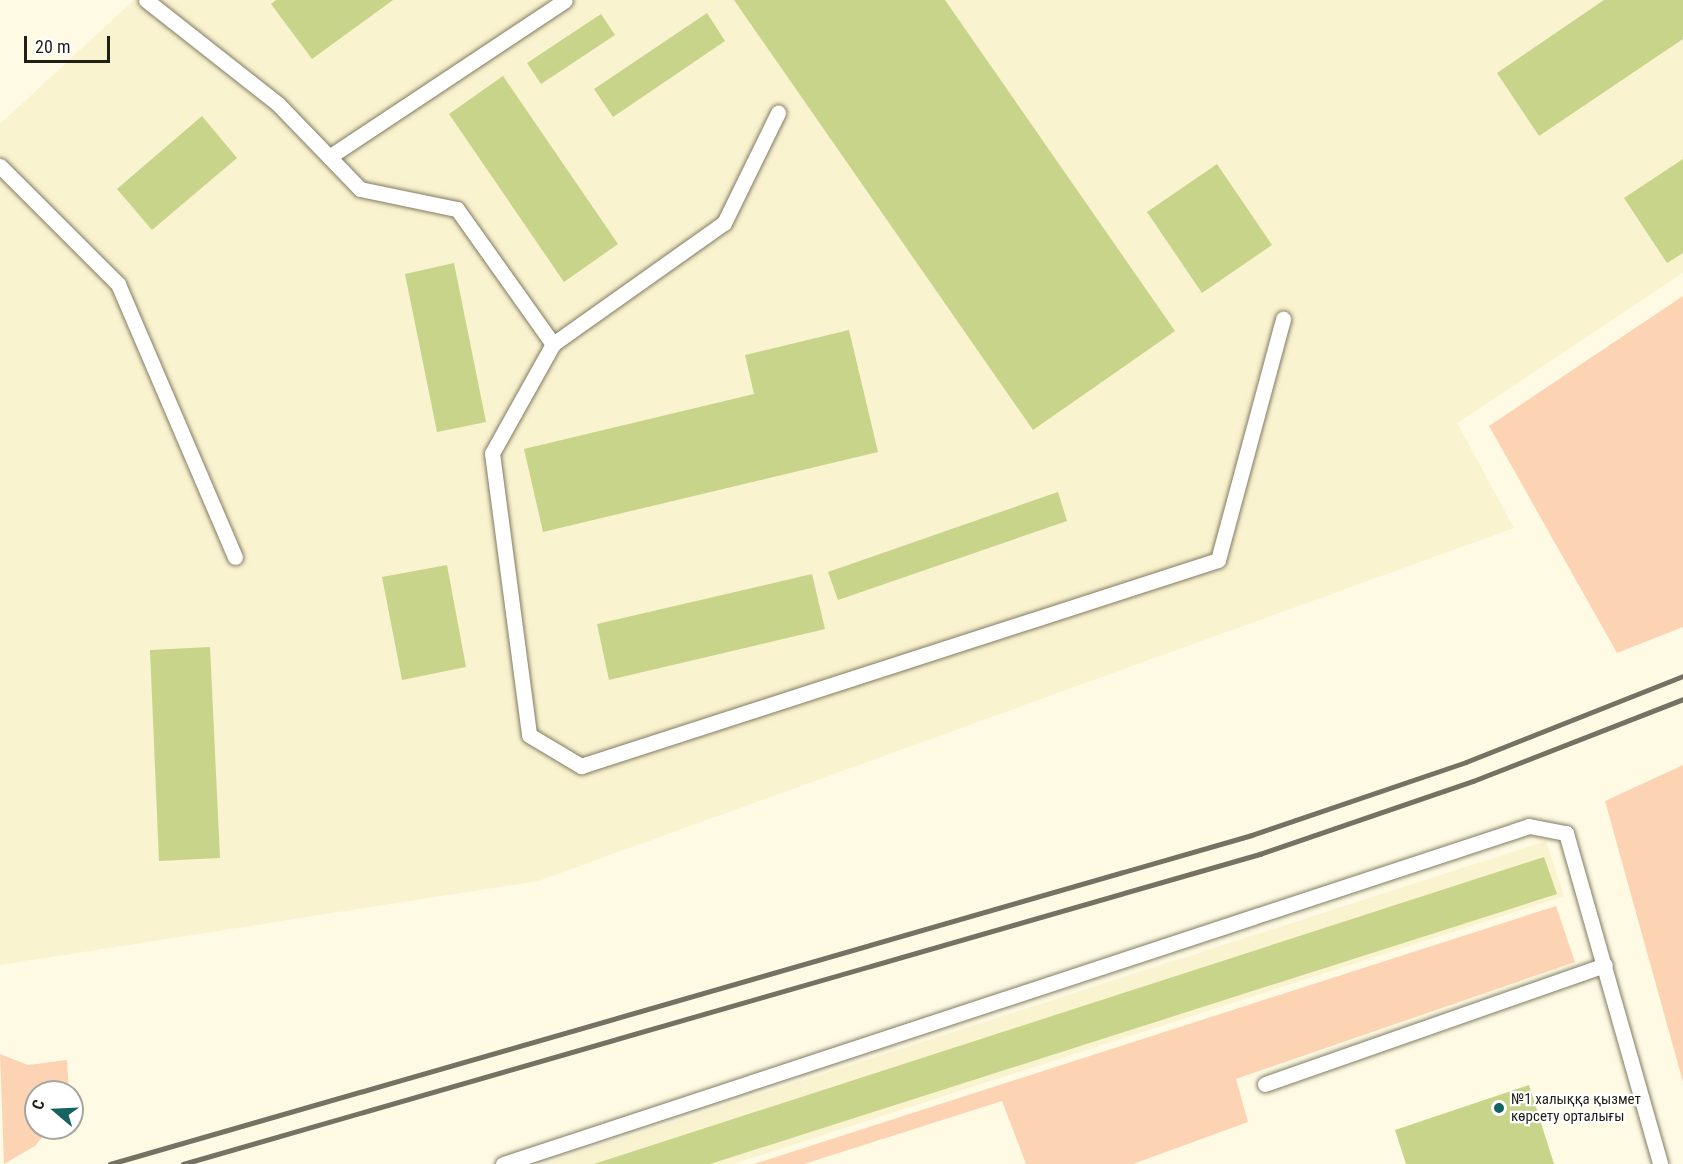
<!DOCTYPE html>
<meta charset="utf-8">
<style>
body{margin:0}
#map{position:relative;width:1683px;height:1164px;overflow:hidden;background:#fefae3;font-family:"Roboto Condensed",sans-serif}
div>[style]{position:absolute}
.built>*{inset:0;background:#faf3cf}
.green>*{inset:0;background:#fcd4b3}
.building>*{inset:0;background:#c7d48a}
.roads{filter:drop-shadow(0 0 2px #817c63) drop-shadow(0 0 2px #817c63)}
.service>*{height:15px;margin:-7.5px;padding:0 7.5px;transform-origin:7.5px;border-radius:7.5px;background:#fff}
.rail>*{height:4.5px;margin:-2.25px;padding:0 2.25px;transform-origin:2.25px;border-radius:2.25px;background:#757264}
.dots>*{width:16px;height:16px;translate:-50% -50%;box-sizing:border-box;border:3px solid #fff;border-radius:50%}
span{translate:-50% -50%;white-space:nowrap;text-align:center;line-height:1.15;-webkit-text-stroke:4.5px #fff;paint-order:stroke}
.poi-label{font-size:15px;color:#211f15}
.left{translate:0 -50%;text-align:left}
.north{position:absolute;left:24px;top:1080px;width:60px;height:60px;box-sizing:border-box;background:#fff;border:2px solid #a6a5a1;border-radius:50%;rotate:289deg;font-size:16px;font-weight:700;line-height:24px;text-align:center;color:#211f15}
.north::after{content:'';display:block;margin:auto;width:21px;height:27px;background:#156461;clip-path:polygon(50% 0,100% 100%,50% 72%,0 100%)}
.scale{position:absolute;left:24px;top:36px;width:86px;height:27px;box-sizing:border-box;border:3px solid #211f15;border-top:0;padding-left:8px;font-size:18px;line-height:21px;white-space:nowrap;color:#211f15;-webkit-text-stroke:4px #fff;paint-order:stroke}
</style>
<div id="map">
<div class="built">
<div style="clip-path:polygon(134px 0,1683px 0,1683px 273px,1457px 423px,1514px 528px,538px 881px,0 965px,0 124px)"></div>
<div style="clip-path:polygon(1546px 841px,1564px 896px,733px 1164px,544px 1164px)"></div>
</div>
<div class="green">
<div style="clip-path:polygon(1683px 296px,1683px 627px,1617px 653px,1489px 426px)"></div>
<div style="clip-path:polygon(1683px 765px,1683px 1082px,1605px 801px)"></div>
<div style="clip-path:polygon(1556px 906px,1575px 962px,1236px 1079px,1248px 1122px,1133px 1164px,1026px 1164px,1002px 1101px,804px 1164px,754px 1164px)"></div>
<div style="clip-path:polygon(0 1054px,28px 1065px,67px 1060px,69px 1092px,36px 1092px,36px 1128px,50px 1128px,35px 1146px,4px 1164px)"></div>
</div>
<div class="building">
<div style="clip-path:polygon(276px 0,393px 0,312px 59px,271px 4px)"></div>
<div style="clip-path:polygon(734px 0,945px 0,1175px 331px,1033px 430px)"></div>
<div style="clip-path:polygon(1604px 0,1683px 0,1683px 39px,1539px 136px,1497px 73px)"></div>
<div style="clip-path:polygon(707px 13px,725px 41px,613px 117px,594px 89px)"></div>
<div style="clip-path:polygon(601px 14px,615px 35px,541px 84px,527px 63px)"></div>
<div style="clip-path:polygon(503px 76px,618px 244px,564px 282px,449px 114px)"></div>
<div style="clip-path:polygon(202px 116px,237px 158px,152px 230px,117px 189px)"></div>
<div style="clip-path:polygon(1683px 159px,1683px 253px,1667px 263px,1624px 198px)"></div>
<div style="clip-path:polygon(1217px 164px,1272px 245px,1202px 293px,1147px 212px)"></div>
<div style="clip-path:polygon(454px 263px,486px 422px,437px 432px,405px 274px)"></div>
<div style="clip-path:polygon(849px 330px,878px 452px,543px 532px,524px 449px,754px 394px,745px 355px)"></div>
<div style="clip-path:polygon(1058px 492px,1067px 521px,838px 600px,828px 572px)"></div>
<div style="clip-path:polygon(447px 565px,466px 667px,402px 680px,382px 577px)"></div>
<div style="clip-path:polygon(812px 574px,825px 629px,609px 680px,597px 624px)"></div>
<div style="clip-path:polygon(210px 647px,220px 858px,159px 861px,150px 650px)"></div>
<div style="clip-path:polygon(1544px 857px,1557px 894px,710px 1164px,594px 1164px)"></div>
<div style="clip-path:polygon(1529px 1085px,1554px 1164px,1406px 1164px,1395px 1130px)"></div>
</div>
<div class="roads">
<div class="service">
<div style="left:146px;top:0;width:168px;rotate:38.2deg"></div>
<div style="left:278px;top:104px;width:118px;rotate:46deg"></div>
<div style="left:360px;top:189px;width:99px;rotate:11.7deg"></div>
<div style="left:457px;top:209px;width:166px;rotate:54.6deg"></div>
<div style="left:553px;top:344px;width:209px;rotate:-35.3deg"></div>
<div style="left:724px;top:223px;width:123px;rotate:-63.9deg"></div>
<div style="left:329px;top:157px;width:283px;rotate:-33.6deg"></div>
<div style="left:0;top:166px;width:167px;rotate:45deg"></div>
<div style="left:118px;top:284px;width:297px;rotate:66.8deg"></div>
<div style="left:553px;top:344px;width:125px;rotate:119.2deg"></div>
<div style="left:492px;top:453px;width:284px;rotate:82.5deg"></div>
<div style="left:529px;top:735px;width:61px;rotate:30.8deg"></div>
<div style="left:581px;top:766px;width:669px;rotate:-17.92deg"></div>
<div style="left:1218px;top:560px;width:250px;rotate:-74.9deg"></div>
<div style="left:1265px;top:1084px;width:360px;rotate:-19.3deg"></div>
<div style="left:503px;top:1164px;width:1080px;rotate:-18.23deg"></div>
<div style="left:1529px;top:826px;width:38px;rotate:11deg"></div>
<div style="left:1566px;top:833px;width:344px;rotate:74.1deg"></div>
</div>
</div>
<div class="rail">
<div style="left:110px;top:1164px;width:1188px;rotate:-16.07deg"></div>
<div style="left:1252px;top:835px;width:226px;rotate:-18.8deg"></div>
<div style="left:1466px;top:762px;width:233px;rotate:-21.6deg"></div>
<div style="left:183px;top:1164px;width:1121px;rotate:-16.06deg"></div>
<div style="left:1260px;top:854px;width:225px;rotate:-18.9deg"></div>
<div style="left:1473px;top:781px;width:225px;rotate:-21.3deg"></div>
</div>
<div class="dots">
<div style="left:1499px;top:1108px;background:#156461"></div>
</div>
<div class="poi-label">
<span class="left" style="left:1511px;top:1108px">№1 халыққа қызмет<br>көрсету орталығы</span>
</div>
<div class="north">С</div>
<div class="scale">20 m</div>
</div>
